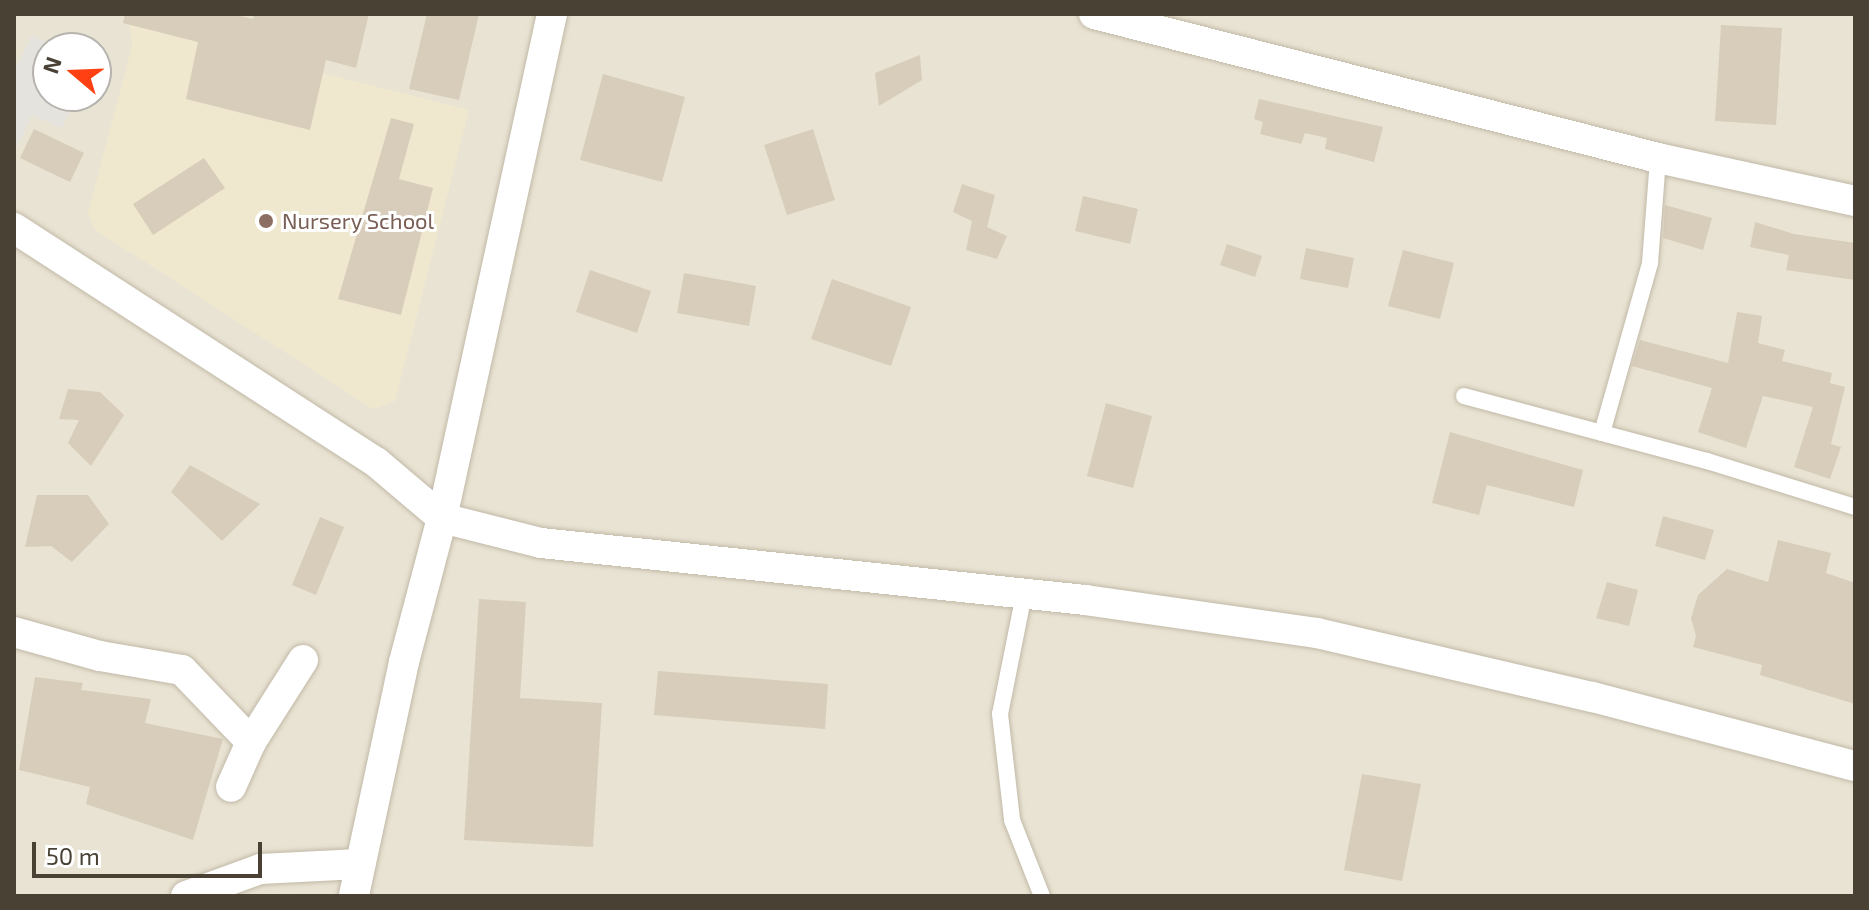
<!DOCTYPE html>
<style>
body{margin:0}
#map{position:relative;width:1869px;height:910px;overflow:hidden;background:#f5f1e6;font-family:"Exo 2",sans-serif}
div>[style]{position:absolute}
.residential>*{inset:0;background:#e9e3d3}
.education>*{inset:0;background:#f0e8ce}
.parking>*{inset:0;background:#e5e3de}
.building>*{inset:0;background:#d8cdba}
.roads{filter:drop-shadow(0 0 2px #c1b9a7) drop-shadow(0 0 2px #c1b9a7)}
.service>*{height:16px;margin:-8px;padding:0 8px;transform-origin:8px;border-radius:8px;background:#fff}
.minor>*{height:30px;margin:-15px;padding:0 15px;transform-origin:15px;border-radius:15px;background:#fff}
.dots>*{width:22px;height:22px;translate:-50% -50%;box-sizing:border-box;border:4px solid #fff;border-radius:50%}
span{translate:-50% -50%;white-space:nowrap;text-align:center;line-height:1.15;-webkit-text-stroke:6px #fff;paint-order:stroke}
.education-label{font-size:22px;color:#785e54}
.left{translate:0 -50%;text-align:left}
.frame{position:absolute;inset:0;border:16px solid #484134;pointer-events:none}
.north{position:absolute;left:32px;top:32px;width:80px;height:80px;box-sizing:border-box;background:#fff;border:2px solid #b6b3ae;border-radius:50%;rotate:289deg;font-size:22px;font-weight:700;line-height:32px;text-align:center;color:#484134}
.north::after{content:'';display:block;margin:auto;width:28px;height:36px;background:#ff4013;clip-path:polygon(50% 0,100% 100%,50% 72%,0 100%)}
.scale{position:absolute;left:32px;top:842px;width:230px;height:36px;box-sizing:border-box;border:4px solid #484134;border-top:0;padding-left:10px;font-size:24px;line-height:28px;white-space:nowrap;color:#484134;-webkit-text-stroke:6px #fff;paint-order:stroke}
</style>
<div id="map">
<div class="residential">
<div style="clip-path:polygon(evenodd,14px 14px,1855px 14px,1855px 896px,14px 896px,14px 14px,48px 48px,96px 48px,96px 96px,48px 96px,48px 48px)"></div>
</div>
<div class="education">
<div style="clip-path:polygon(130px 25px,469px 110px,395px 401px,373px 409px,94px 229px,88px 213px,132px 46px)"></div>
</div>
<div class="parking">
<div style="clip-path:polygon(32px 35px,59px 48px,48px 48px,48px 96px,77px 96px,62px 128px,32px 115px,16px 149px,14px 72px)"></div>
</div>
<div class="building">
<div style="clip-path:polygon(125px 14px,231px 14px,253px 19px,254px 14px,369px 14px,356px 68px,326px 60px,310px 130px,186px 99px,198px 42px,123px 23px)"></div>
<div style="clip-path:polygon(427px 14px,479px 14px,459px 100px,409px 89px)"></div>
<div style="clip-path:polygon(1721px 25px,1782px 28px,1776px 125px,1715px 121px)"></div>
<div style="clip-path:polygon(920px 55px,922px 80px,879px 106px,875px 73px)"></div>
<div style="clip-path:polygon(603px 74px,685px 97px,662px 182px,580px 160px)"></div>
<div style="clip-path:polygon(1259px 99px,1383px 127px,1374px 162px,1325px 149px,1327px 138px,1305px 133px,1301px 144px,1260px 134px,1263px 122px,1254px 119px)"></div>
<div style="clip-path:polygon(391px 118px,414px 124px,399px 179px,433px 188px,401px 315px,338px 299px)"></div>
<div style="clip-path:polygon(34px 129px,84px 153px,70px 182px,20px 158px)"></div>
<div style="clip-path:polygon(813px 129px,835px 200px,787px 215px,764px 145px)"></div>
<div style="clip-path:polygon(204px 158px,225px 188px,153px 235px,133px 204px)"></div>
<div style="clip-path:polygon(962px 184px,995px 195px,987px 227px,1007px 236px,997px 259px,966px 250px,972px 221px,953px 212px)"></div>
<div style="clip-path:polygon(1083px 196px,1138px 209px,1130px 244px,1075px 231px)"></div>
<div style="clip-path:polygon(1665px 205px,1712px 218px,1703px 250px,1663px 238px)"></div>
<div style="clip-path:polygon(1755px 222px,1794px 234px,1855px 243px,1855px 280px,1786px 270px,1789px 255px,1750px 247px)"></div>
<div style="clip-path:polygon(1227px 244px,1262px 256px,1255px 277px,1220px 265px)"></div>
<div style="clip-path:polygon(1306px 248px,1354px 258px,1348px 288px,1300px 279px)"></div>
<div style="clip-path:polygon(1403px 250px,1454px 263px,1440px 319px,1388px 306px)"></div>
<div style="clip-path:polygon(590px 270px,651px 291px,637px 333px,576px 312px)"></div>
<div style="clip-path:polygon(684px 273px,756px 286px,749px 326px,677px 313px)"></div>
<div style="clip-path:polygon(832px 279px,911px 307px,891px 366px,811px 339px)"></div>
<div style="clip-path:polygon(1737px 312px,1762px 316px,1758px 343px,1785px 350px,1782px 361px,1832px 373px,1830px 383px,1845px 387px,1831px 444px,1841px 447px,1830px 479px,1794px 467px,1813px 407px,1763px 396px,1746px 448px,1698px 432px,1712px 388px,1632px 366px,1640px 340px,1728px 363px)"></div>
<div style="clip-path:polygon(68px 389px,100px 392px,124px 415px,91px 466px,68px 443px,79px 420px,59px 419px)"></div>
<div style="clip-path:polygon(1106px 403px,1152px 416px,1133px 488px,1087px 476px)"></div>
<div style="clip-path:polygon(1450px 432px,1583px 470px,1574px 507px,1487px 485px,1479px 515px,1432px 503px)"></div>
<div style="clip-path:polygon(190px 465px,260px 504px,222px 541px,171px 492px)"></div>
<div style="clip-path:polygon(37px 495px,88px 495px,109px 524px,72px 562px,51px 546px,25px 547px)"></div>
<div style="clip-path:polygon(1663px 516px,1714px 530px,1705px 560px,1655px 546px)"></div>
<div style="clip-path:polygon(320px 517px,344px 527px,316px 595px,292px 585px)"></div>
<div style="clip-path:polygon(1778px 540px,1831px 553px,1826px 573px,1855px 583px,1855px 704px,1760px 675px,1762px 665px,1693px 647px,1696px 636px,1691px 618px,1698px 595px,1727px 569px,1768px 582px)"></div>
<div style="clip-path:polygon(1607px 582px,1638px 590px,1629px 626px,1596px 618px)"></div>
<div style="clip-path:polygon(479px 599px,526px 602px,520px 698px,602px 703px,593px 847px,464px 840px)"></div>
<div style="clip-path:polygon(658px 671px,828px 684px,825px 729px,654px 715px)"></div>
<div style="clip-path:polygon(35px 677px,83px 683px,81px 690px,151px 699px,145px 723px,223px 739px,193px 840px,86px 804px,90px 787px,19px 770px)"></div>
<div style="clip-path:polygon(1362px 774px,1421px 784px,1402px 881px,1344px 870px)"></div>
</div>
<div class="roads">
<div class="service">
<div style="left:1464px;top:396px;width:252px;rotate:15deg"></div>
<div style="left:1707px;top:461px;width:155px;rotate:17.3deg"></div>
<div style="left:1602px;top:433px;width:177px;rotate:-74.2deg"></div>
<div style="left:1650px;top:263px;width:105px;rotate:-85.6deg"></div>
<div style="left:1024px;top:594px;width:122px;rotate:101.3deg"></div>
<div style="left:1000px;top:714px;width:107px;rotate:83.5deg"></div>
<div style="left:1012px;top:820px;width:82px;rotate:68.5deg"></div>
</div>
<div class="minor">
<div style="left:552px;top:14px;width:516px;rotate:102.31deg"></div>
<div style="left:442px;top:518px;width:102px;rotate:14.2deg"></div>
<div style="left:541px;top:543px;width:547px;rotate:5.98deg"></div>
<div style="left:1085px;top:600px;width:234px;rotate:8.1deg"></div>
<div style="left:1317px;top:633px;width:283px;rotate:13.1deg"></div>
<div style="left:1593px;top:697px;width:271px;rotate:14.8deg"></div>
<div style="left:1094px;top:14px;width:582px;rotate:14.32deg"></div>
<div style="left:1658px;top:158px;width:202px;rotate:12.3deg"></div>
<div style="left:14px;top:228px;width:431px;rotate:32.9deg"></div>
<div style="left:376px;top:462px;width:87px;rotate:40.3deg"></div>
<div style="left:442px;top:518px;width:149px;rotate:104.8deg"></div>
<div style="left:404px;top:662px;width:239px;rotate:102.1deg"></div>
<div style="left:14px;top:632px;width:89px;rotate:15.6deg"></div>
<div style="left:100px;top:656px;width:83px;rotate:9.7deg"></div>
<div style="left:182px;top:670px;width:100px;rotate:46.2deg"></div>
<div style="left:251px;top:742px;width:49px;rotate:114deg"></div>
<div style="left:251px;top:742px;width:97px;rotate:-57.6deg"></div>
<div style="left:186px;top:896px;width:79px;rotate:-20deg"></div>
<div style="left:260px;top:869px;width:99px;rotate:-2.9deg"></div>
</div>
</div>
<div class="dots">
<div style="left:266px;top:221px;background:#8d6e63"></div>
</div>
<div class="education-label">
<span class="left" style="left:282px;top:221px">Nursery School</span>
</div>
<div class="frame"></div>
<div class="north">N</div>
<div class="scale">50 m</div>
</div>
